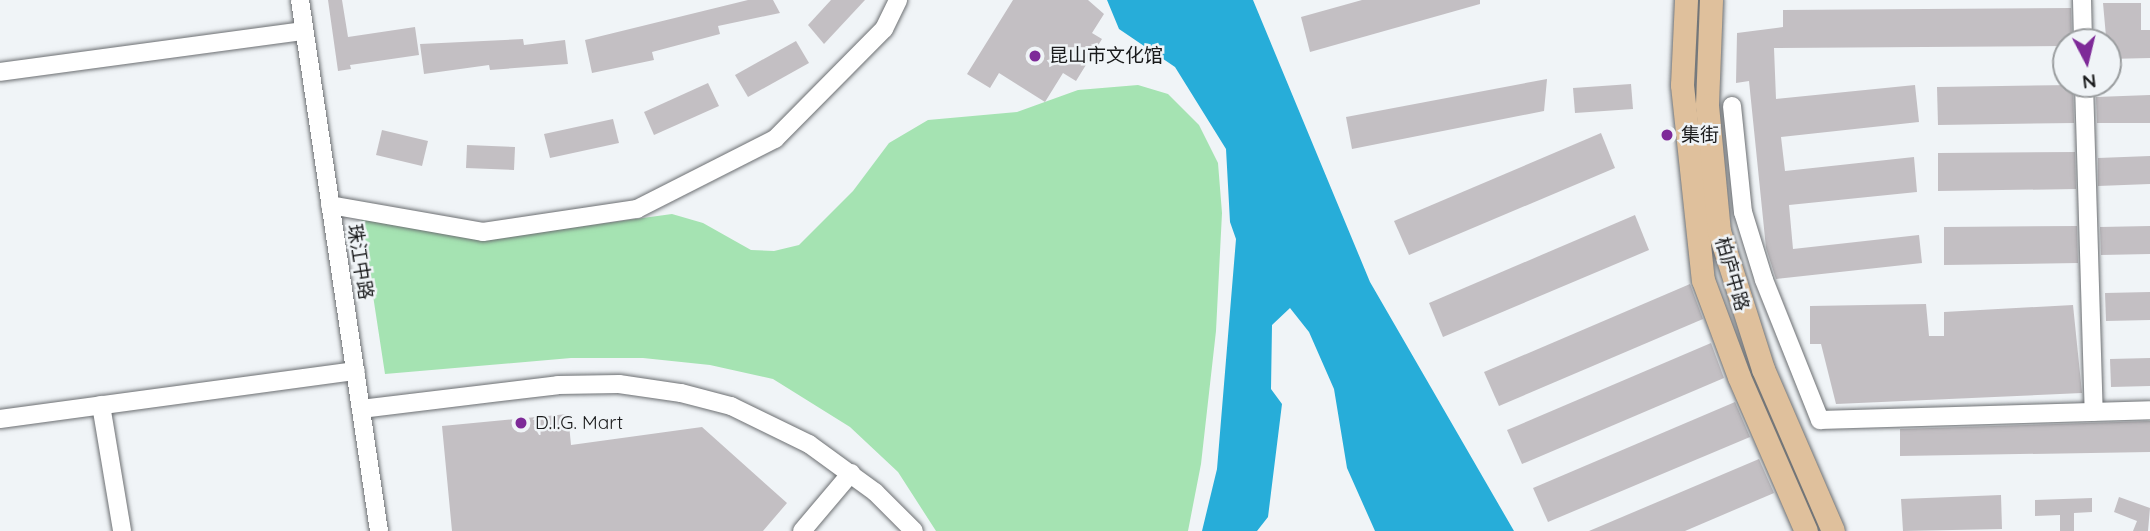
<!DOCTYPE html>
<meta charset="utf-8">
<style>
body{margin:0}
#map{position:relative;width:2150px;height:531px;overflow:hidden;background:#f0f4f7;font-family:Quicksand,"Noto Sans SC",sans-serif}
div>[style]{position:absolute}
.green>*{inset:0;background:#a5e3b2}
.water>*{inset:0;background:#27add9}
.building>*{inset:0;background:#c3bfc3}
.roads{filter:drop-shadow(0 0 2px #6c6f72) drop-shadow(0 0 2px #6c6f72)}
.minor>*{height:18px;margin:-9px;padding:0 9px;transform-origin:9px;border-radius:9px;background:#fff}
.major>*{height:23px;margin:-11.5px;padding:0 11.5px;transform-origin:11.5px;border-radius:11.5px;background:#dfc09c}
.dots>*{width:19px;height:19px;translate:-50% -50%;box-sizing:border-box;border:4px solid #f0f4f7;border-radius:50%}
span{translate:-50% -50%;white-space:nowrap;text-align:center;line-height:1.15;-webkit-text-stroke:5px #f0f4f7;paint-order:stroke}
.poi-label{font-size:19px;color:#1a1b1c}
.left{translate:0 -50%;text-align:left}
.street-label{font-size:19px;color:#1a1b1c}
.north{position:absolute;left:2052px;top:28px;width:70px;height:70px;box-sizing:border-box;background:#f0f4f7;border:2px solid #9a9d9f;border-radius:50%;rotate:173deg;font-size:19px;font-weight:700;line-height:28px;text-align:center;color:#1a1b1c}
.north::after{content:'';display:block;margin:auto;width:24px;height:32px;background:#7e2a98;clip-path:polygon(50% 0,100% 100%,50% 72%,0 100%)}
</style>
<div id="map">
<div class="green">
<div style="clip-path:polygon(1138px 85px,1168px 94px,1199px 125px,1218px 163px,1222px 213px,1216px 331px,1201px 464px,1188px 531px,936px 531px,898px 472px,850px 427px,773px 379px,710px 365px,643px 358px,571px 358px,385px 374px,361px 217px,489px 239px,672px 214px,703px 223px,751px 250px,774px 251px,799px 245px,853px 191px,889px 143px,928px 120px,1017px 112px,1078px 90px)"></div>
</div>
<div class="water">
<div style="clip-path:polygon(1107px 0,1253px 0,1370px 282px,1514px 531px,1375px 531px,1347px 468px,1334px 389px,1309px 332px,1290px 308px,1272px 325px,1271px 389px,1282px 404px,1268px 517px,1257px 531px,1202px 531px,1217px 469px,1236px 239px,1230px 222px,1226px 149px,1175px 67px,1119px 29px)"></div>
</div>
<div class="building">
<div style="clip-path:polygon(328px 0,342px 0,348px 37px,415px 27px,419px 55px,350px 65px,351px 69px,338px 71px)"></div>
<div style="clip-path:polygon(748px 0,773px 0,780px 13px,718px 26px,720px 34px,652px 52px,654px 60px,592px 73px,585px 40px)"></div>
<div style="clip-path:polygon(831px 0,865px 0,824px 44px,808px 25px)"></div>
<div style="clip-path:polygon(1013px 0,1088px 0,1104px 14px,1092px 33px,1102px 39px,1076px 81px,1063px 73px,1045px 102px,999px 73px,990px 88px,967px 74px)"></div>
<div style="clip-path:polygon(1362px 0,1480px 0,1480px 4px,1310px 52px,1301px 17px)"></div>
<div style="clip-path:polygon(2103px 3px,2141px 3px,2141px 30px,2150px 30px,2150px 58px,2108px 59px)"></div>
<div style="clip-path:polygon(2071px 8px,2072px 42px,2066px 46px,1774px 48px,1776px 99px,1915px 85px,1919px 122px,1781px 137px,1785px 171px,1914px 157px,1917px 192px,1789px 205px,1793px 249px,1919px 235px,1922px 263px,1776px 279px,1766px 248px,1749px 81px,1736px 83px,1737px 33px,1783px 27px,1783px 10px)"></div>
<div style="clip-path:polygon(523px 39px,524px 45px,565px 40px,568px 64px,490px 70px,489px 65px,424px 74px,420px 44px)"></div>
<div style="clip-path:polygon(796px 41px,809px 63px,748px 97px,735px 75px)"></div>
<div style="clip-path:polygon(1547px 79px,1544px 111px,1352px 149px,1346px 117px)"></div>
<div style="clip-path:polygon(708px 83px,719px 106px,654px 135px,644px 112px)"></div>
<div style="clip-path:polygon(1631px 84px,1633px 109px,1575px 113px,1573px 88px)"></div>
<div style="clip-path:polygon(2073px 85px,2074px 123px,1938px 125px,1937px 87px)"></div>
<div style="clip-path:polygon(2150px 95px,2150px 123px,2097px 123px,2096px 97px)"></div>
<div style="clip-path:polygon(613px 119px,619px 143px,550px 158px,544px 134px)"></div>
<div style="clip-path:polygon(382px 130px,428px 141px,422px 166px,376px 155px)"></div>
<div style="clip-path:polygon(1601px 133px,1615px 168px,1409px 255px,1394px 221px)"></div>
<div style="clip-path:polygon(467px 145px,515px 147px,514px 170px,466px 168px)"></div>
<div style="clip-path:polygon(2075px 152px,2076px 189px,1938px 191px,1938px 153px)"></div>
<div style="clip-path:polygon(2150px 156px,2150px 184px,2098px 186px,2098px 158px)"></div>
<div style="clip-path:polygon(1635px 215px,1649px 250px,1443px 337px,1429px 303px)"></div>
<div style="clip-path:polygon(2077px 226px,2078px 263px,1944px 265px,1944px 227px)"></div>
<div style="clip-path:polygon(2150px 226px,2150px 254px,2101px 255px,2100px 227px)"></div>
<div style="clip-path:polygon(1690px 284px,1703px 319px,1499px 406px,1484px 372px)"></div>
<div style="clip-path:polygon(2150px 292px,2150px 320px,2106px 321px,2105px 293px)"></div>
<div style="clip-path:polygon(1926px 304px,1929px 336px,1944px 336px,1944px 312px,2073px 305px,2082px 393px,1836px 404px,1821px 344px,1810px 344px,1810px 306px)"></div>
<div style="clip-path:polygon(1711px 343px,1724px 378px,1522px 464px,1507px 430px)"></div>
<div style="clip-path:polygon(2150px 358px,2150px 386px,2111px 387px,2110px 359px)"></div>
<div style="clip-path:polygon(1735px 402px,1750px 437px,1548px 522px,1533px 488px)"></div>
<div style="clip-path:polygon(568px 414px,571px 445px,702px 427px,787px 503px,763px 531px,452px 531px,442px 426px)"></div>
<div style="clip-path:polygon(2150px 421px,2150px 452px,1900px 456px,1900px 429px)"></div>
<div style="clip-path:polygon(1759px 459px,1774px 493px,1685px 531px,1589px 531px)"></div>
<div style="clip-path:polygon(2001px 495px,2002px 529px,1903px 531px,1901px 499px)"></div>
<div style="clip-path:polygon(2119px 497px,2150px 508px,2148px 531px,2133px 531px,2137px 521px,2114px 512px)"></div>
<div style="clip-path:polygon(2092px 498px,2092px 512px,2074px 513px,2074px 531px,2060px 531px,2060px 515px,2035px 516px,2035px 500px)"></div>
</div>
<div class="roads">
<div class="minor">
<div style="left:300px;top:0;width:537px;rotate:81.54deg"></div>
<div style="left:2082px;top:0;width:42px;rotate:88.6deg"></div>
<div style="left:0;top:72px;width:307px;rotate:-7.7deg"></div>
<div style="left:2084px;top:84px;width:328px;rotate:88.3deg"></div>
<div style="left:1732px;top:106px;width:107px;rotate:84.1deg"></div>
<div style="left:1743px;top:212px;width:71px;rotate:72.8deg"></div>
<div style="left:1764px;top:280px;width:151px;rotate:68.2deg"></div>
<div style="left:1820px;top:420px;width:330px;rotate:-1.7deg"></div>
<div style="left:330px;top:205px;width:155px;rotate:10deg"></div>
<div style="left:483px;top:232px;width:156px;rotate:-8.5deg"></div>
<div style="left:637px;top:209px;width:155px;rotate:-26.9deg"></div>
<div style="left:775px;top:139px;width:155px;rotate:-45.3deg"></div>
<div style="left:884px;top:29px;width:32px;rotate:-64deg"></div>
<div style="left:101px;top:405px;width:128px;rotate:80.5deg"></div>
<div style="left:361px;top:409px;width:198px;rotate:-6.9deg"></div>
<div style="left:558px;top:385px;width:61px;rotate:-0.9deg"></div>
<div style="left:619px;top:384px;width:63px;rotate:8.3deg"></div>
<div style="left:681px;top:393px;width:52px;rotate:14.6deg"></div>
<div style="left:731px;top:406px;width:87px;rotate:26deg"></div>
<div style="left:809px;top:444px;width:82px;rotate:36deg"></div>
<div style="left:875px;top:492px;width:55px;rotate:45deg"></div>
<div style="left:0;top:419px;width:359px;rotate:-7.7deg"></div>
<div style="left:802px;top:531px;width:76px;rotate:-49.8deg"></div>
</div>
<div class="major">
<div style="left:1686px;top:0;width:85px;rotate:92.7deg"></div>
<div style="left:1682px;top:85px;width:196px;rotate:83.9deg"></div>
<div style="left:1703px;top:280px;width:103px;rotate:69.6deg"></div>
<div style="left:1739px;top:377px;width:168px;rotate:66.5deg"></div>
<div style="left:1711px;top:0;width:105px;rotate:92.2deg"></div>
<div style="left:1707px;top:105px;width:127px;rotate:84.6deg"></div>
<div style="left:1719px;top:231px;width:145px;rotate:72.3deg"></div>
<div style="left:1763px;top:369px;width:176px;rotate:66.6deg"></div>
</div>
</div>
<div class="dots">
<div style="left:1035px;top:56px;background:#7e2a98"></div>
<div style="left:1667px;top:135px;background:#7e2a98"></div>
<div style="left:521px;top:423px;background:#7e2a98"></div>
</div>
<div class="poi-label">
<span class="left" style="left:1049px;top:56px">昆山市文化馆</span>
<span class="left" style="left:1681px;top:135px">集街</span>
<span class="left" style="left:535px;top:423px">D.I.G. Mart</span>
</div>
<div class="street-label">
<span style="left:360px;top:262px;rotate:81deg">珠江中路</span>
<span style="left:1732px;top:274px;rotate:74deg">柏庐中路</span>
</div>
<div class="north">N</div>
</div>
